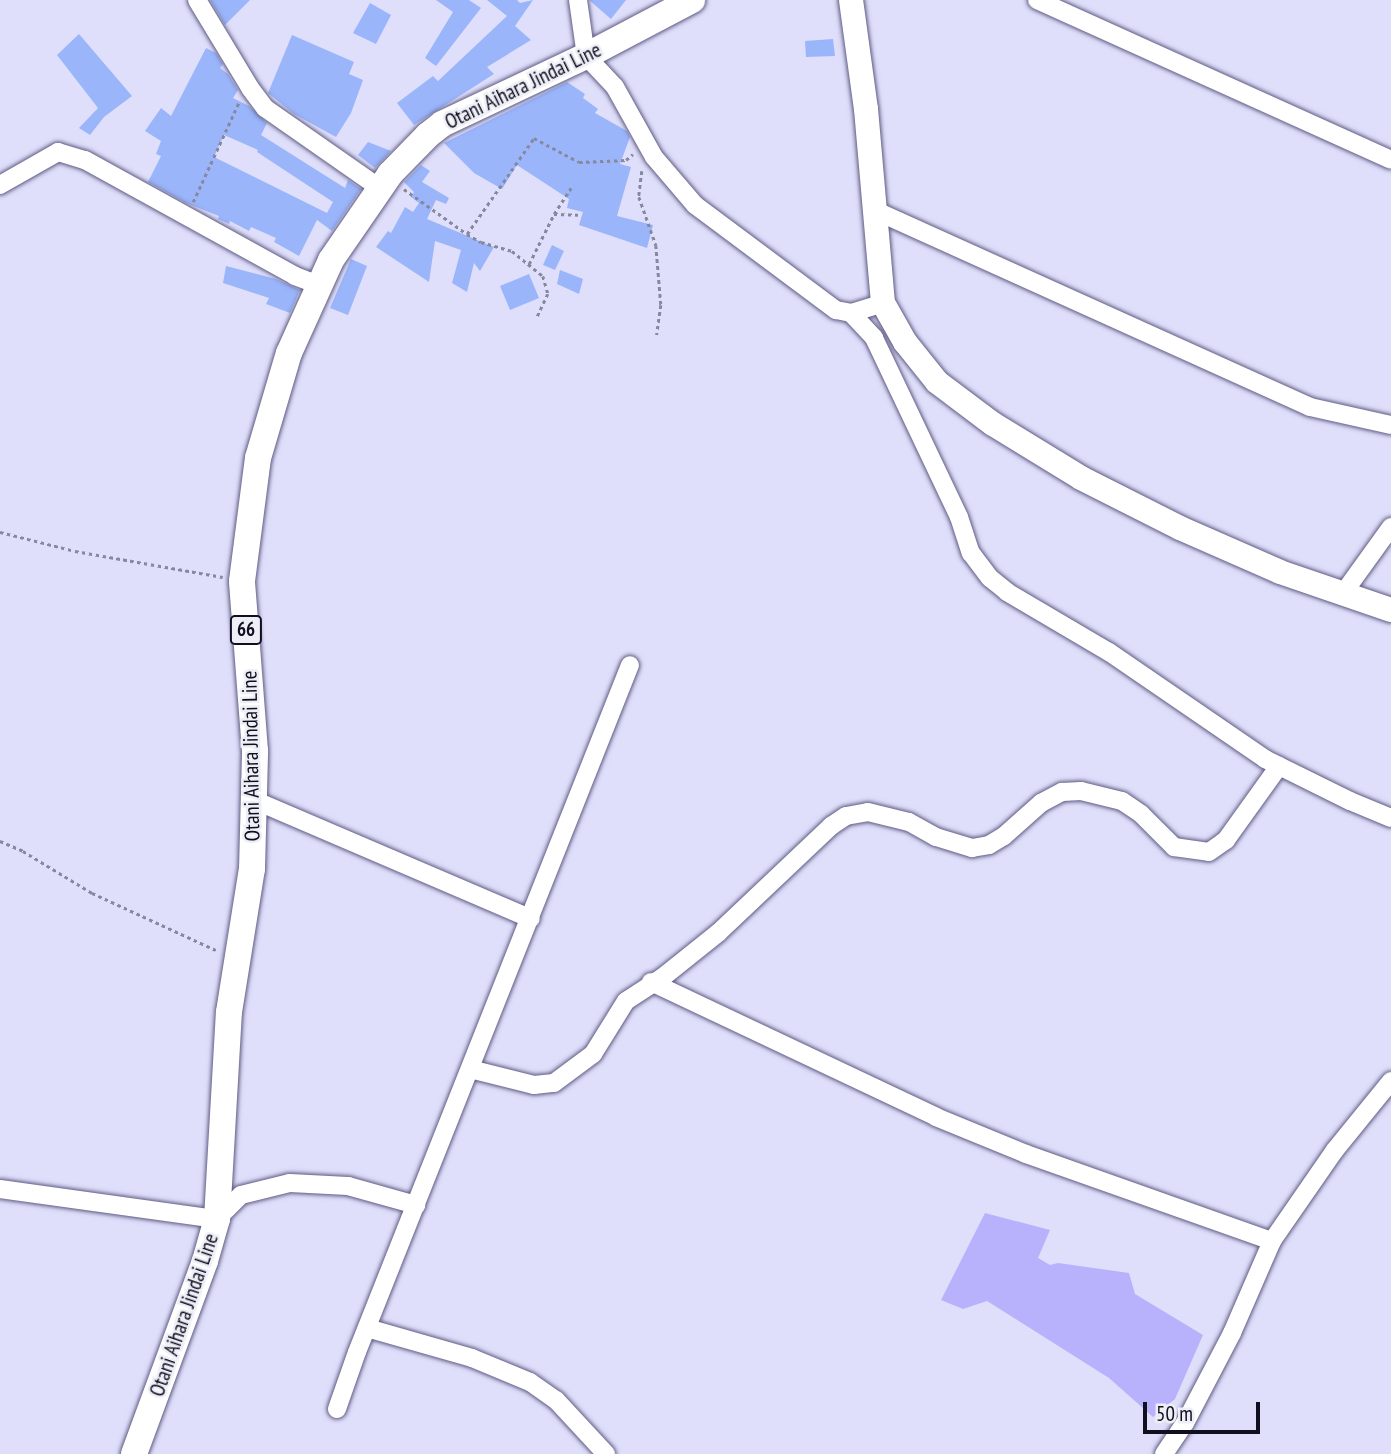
<!DOCTYPE html>
<style>
body{margin:0}
#map{position:relative;width:1391px;height:1454px;overflow:hidden;background:#dfdffb;font-family:"PT Sans Narrow",sans-serif}
div>[style]{position:absolute}
.water>*{inset:0;background:#b7b2fb}
.building>*{inset:0;background:#9ab5fa}
.path>*{height:2.5px;margin-top:-1.25px;transform-origin:0;background:repeating-linear-gradient(90deg,#87879e 0 3.5px,transparent 0 7px)}
.roads{filter:drop-shadow(0 0 2px #5e5b83) drop-shadow(0 0 2px #5e5b83)}
.street>*{height:18px;margin:-9px;padding:0 9px;transform-origin:9px;border-radius:9px;background:#fff}
.secondary>*{height:24px;margin:-12px;padding:0 12px;transform-origin:12px;border-radius:12px;background:#fff}
.primary>*{height:26px;margin:-13px;padding:0 13px;transform-origin:13px;border-radius:13px;background:#fff}
span{translate:-50% -50%;white-space:nowrap;text-align:center;line-height:1.15;-webkit-text-stroke:5px #eeeef7;paint-order:stroke}
.shield-label span{padding:2px 5px;background:#eeeef7;border:2px solid;border-radius:5px;-webkit-text-stroke-width:0}
.shield-label{font-size:19px;color:#100f1f;font-weight:700}
.street-label{font-size:21px;color:#100f1f}
.scale{position:absolute;left:1143px;top:1402px;width:117px;height:32px;box-sizing:border-box;border:4px solid #100f1f;border-top:0;padding-left:9px;font-size:21px;line-height:24px;white-space:nowrap;color:#100f1f;-webkit-text-stroke:5px #eeeef7;paint-order:stroke}
</style>
<div id="map">
<div class="water">
<div style="clip-path:polygon(985px 1213px,1050px 1230px,1038px 1258px,1050px 1265px,1058px 1263px,1129px 1273px,1135px 1294px,1203px 1335px,1175px 1399px,1153px 1417px,1109px 1378px,987px 1301px,963px 1309px,941px 1300px)"></div>
</div>
<div class="building">
<div style="clip-path:polygon(210px 0,250px 0,225px 25px)"></div>
<div style="clip-path:polygon(436px 0,469px 0,481px 8px,436px 66px,425px 58px,453px 12px)"></div>
<div style="clip-path:polygon(487px 0,517px 0,520px 3px,533px 0,515px 26px,531px 40px,487px 67px,494px 74px,414px 125px,397px 103px,433px 76px,438px 81px,507px 16px)"></div>
<div style="clip-path:polygon(589px 0,626px 0,611px 19px)"></div>
<div style="clip-path:polygon(370px 3px,391px 15px,376px 44px,353px 33px)"></div>
<div style="clip-path:polygon(79px 34px,132px 96px,104px 117px,90px 135px,79px 128px,98px 108px,57px 55px)"></div>
<div style="clip-path:polygon(292px 35px,354px 62px,349px 74px,363px 80px,351px 113px,336px 137px,294px 114px,268px 93px)"></div>
<div style="clip-path:polygon(833px 39px,835px 56px,806px 57px,805px 41px)"></div>
<div style="clip-path:polygon(evenodd,206px 48px,216px 53px,223px 64px,220px 68px,228px 74px,238px 90px,233px 98px,249px 106px,267px 123px,261px 135px,345px 188px,348px 180px,361px 189px,332px 231px,317px 220px,299px 256px,274px 242px,276px 238px,251px 227px,249px 231px,230px 221px,229px 224px,218px 219px,219px 216px,186px 203px,148px 182px,161px 156px,156px 154px,161px 141px,145px 131px,161px 108px,171px 116px,206px 48px,224px 135px,258px 150px,257px 152px,333px 202px,327px 213px,214px 157px,224px 135px)"></div>
<div style="clip-path:polygon(567px 82px,585px 94px,583px 98px,598px 109px,595px 113px,627px 131px,630px 137px,620px 164px,631px 167px,617px 216px,653px 225px,647px 248px,579px 225px,583px 212px,567px 208px,569px 199px,517px 165px,502px 189px,474px 173px,444px 143px)"></div>
<div style="clip-path:polygon(368px 142px,391px 151px,375px 168px,358px 155px)"></div>
<div style="clip-path:polygon(421px 165px,430px 171px,422px 182px,449px 198px,446px 204px,436px 200px,427px 219px,494px 247px,480px 271px,474px 263px,467px 292px,452px 283px,461px 250px,435px 241px,429px 282px,376px 247px,388px 231px,391px 233px,405px 207px,413px 212px,419px 203px,411px 197px,414px 192px,404px 182px)"></div>
<div style="clip-path:polygon(552px 245px,564px 251px,555px 270px,543px 265px)"></div>
<div style="clip-path:polygon(351px 259px,367px 266px,348px 315px,330px 308px)"></div>
<div style="clip-path:polygon(226px 266px,276px 279px,300px 290px,290px 313px,266px 304px,269px 298px,223px 283px)"></div>
<div style="clip-path:polygon(560px 270px,583px 279px,579px 294px,557px 284px)"></div>
<div style="clip-path:polygon(529px 274px,539px 298px,510px 310px,500px 286px)"></div>
</div>
<div class="path">
<div style="left:642px;top:171px;width:26px;rotate:97deg"></div>
<div style="left:639px;top:197px;width:51px;rotate:70.5deg"></div>
<div style="left:656px;top:245px;width:60px;rotate:85.2deg"></div>
<div style="left:661px;top:305px;width:30px;rotate:98deg"></div>
<div style="left:404px;top:189px;width:77px;rotate:35.5deg"></div>
<div style="left:467px;top:234px;width:117px;rotate:-55.1deg"></div>
<div style="left:534px;top:138px;width:51px;rotate:28.1deg"></div>
<div style="left:579px;top:162px;width:47px;rotate:-2.4deg"></div>
<div style="left:626px;top:160px;width:9px;rotate:-41deg"></div>
<div style="left:193px;top:202px;width:112px;rotate:-65.3deg"></div>
<div style="left:554px;top:214px;width:31px;rotate:-57deg"></div>
<div style="left:467px;top:234px;width:16px;rotate:30deg"></div>
<div style="left:481px;top:242px;width:32px;rotate:16deg"></div>
<div style="left:512px;top:251px;width:40px;rotate:39deg"></div>
<div style="left:543px;top:276px;width:19px;rotate:74deg"></div>
<div style="left:548px;top:294px;width:26px;rotate:115deg"></div>
<div style="left:529px;top:264px;width:56px;rotate:-63.4deg"></div>
<div style="left:554px;top:214px;width:24px;rotate:2deg"></div>
<div style="left:0;top:532px;width:77px;rotate:14.2deg"></div>
<div style="left:75px;top:551px;width:150px;rotate:10deg"></div>
<div style="left:0;top:841px;width:25px;rotate:23deg"></div>
<div style="left:23px;top:851px;width:81px;rotate:31.3deg"></div>
<div style="left:92px;top:893px;width:139px;rotate:24.7deg"></div>
</div>
<div class="roads">
<div class="street">
<div style="left:197px;top:0;width:103px;rotate:58.9deg"></div>
<div style="left:250px;top:88px;width:25px;rotate:53deg"></div>
<div style="left:265px;top:108px;width:141px;rotate:34.9deg"></div>
<div style="left:578px;top:0;width:57px;rotate:81.9deg"></div>
<div style="left:586px;top:56px;width:42px;rotate:46.9deg"></div>
<div style="left:615px;top:87px;width:80px;rotate:60.9deg"></div>
<div style="left:654px;top:157px;width:63px;rotate:49.5deg"></div>
<div style="left:695px;top:205px;width:176px;rotate:36.7deg"></div>
<div style="left:836px;top:310px;width:15px;rotate:11deg"></div>
<div style="left:851px;top:313px;width:34px;rotate:-17deg"></div>
<div style="left:1037px;top:0;width:388px;rotate:24.3deg"></div>
<div style="left:0;top:185px;width:67px;rotate:-29.6deg"></div>
<div style="left:58px;top:152px;width:28px;rotate:17deg"></div>
<div style="left:85px;top:160px;width:240px;rotate:28.9deg"></div>
<div style="left:295px;top:276px;width:25px;rotate:21deg"></div>
<div style="left:874px;top:210px;width:478px;rotate:24.3deg"></div>
<div style="left:1310px;top:407px;width:83px;rotate:12.5deg"></div>
<div style="left:851px;top:313px;width:34px;rotate:47deg"></div>
<div style="left:874px;top:338px;width:198px;rotate:64.6deg"></div>
<div style="left:959px;top:517px;width:38px;rotate:72deg"></div>
<div style="left:971px;top:553px;width:31px;rotate:53deg"></div>
<div style="left:990px;top:578px;width:22px;rotate:39deg"></div>
<div style="left:1007px;top:592px;width:118px;rotate:30.5deg"></div>
<div style="left:1109px;top:652px;width:189px;rotate:34.4deg"></div>
<div style="left:1265px;top:759px;width:95px;rotate:26.3deg"></div>
<div style="left:1350px;top:801px;width:44px;rotate:22.5deg"></div>
<div style="left:1342px;top:595px;width:84px;rotate:-54.2deg"></div>
<div style="left:254px;top:800px;width:301px;rotate:23.2deg"></div>
<div style="left:651px;top:982px;width:315px;rotate:25.3deg"></div>
<div style="left:936px;top:1117px;width:97px;rotate:22.3deg"></div>
<div style="left:1026px;top:1154px;width:261px;rotate:19.5deg"></div>
<div style="left:470px;top:1069px;width:66px;rotate:14deg"></div>
<div style="left:534px;top:1085px;width:20px;rotate:-6deg"></div>
<div style="left:554px;top:1083px;width:49px;rotate:-36.6deg"></div>
<div style="left:593px;top:1054px;width:62px;rotate:-58.1deg"></div>
<div style="left:626px;top:1001px;width:44px;rotate:-33deg"></div>
<div style="left:663px;top:977px;width:70px;rotate:-38.7deg"></div>
<div style="left:718px;top:933px;width:156px;rotate:-43.4deg"></div>
<div style="left:831px;top:826px;width:18px;rotate:-34deg"></div>
<div style="left:846px;top:816px;width:22px;rotate:-10deg"></div>
<div style="left:868px;top:812px;width:42px;rotate:13.7deg"></div>
<div style="left:909px;top:822px;width:31px;rotate:29deg"></div>
<div style="left:936px;top:837px;width:38px;rotate:17deg"></div>
<div style="left:972px;top:848px;width:17px;rotate:-10deg"></div>
<div style="left:989px;top:845px;width:17px;rotate:-31deg"></div>
<div style="left:1004px;top:836px;width:50px;rotate:-41.7deg"></div>
<div style="left:1041px;top:803px;width:24px;rotate:-28deg"></div>
<div style="left:1062px;top:792px;width:19px;rotate:-3deg"></div>
<div style="left:1081px;top:791px;width:42px;rotate:13.7deg"></div>
<div style="left:1122px;top:801px;width:23px;rotate:34deg"></div>
<div style="left:1141px;top:814px;width:47px;rotate:45deg"></div>
<div style="left:1174px;top:847px;width:35px;rotate:8deg"></div>
<div style="left:1209px;top:852px;width:21px;rotate:-35deg"></div>
<div style="left:1226px;top:840px;width:91px;rotate:-54.4deg"></div>
<div style="left:0;top:1189px;width:219px;rotate:7.9deg"></div>
<div style="left:217px;top:1219px;width:34px;rotate:-45deg"></div>
<div style="left:241px;top:1195px;width:50px;rotate:-13.8deg"></div>
<div style="left:290px;top:1183px;width:58px;rotate:3deg"></div>
<div style="left:348px;top:1186px;width:71px;rotate:15.6deg"></div>
<div style="left:367px;top:1328px;width:109px;rotate:15.9deg"></div>
<div style="left:472px;top:1358px;width:63px;rotate:22.5deg"></div>
<div style="left:530px;top:1382px;width:32px;rotate:35deg"></div>
<div style="left:556px;top:1400px;width:74px;rotate:47.2deg"></div>
<div style="left:337px;top:1409px;width:60px;rotate:-70.7deg"></div>
<div style="left:357px;top:1352px;width:739px;rotate:-68.33deg"></div>
<div style="left:1164px;top:1454px;width:37px;rotate:-56deg"></div>
<div style="left:1185px;top:1423px;width:102px;rotate:-62.4deg"></div>
<div style="left:1232px;top:1333px;width:100px;rotate:-66.5deg"></div>
<div style="left:1272px;top:1241px;width:111px;rotate:-55.3deg"></div>
<div style="left:1335px;top:1150px;width:89px;rotate:-50.9deg"></div>
</div>
<div class="secondary">
<div style="left:851px;top:0;width:110px;rotate:82.2deg"></div>
<div style="left:866px;top:109px;width:195px;rotate:85deg"></div>
<div style="left:883px;top:303px;width:45px;rotate:60.6deg"></div>
<div style="left:905px;top:342px;width:51px;rotate:51.3deg"></div>
<div style="left:937px;top:382px;width:70px;rotate:36.9deg"></div>
<div style="left:993px;top:424px;width:103px;rotate:31.5deg"></div>
<div style="left:1081px;top:478px;width:111px;rotate:26.8deg"></div>
<div style="left:1180px;top:528px;width:109px;rotate:23.7deg"></div>
<div style="left:1280px;top:572px;width:117px;rotate:18.9deg"></div>
</div>
<div class="primary">
<div style="left:134px;top:1454px;width:206px;rotate:-69.8deg"></div>
<div style="left:205px;top:1261px;width:44px;rotate:-74.1deg"></div>
<div style="left:217px;top:1219px;width:207px;rotate:-86.7deg"></div>
<div style="left:229px;top:1012px;width:145px;rotate:-80.9deg"></div>
<div style="left:252px;top:869px;width:118px;rotate:-88.5deg"></div>
<div style="left:255px;top:751px;width:170px;rotate:-94.4deg"></div>
<div style="left:242px;top:581px;width:124px;rotate:-82.6deg"></div>
<div style="left:258px;top:458px;width:109px;rotate:-73.6deg"></div>
<div style="left:289px;top:353px;width:102px;rotate:-65.7deg"></div>
<div style="left:331px;top:260px;width:104px;rotate:-55.5deg"></div>
<div style="left:390px;top:174px;width:54px;rotate:-45.7deg"></div>
<div style="left:428px;top:135px;width:18px;rotate:-38deg"></div>
<div style="left:442px;top:124px;width:159px;rotate:-25.3deg"></div>
<div style="left:586px;top:56px;width:120px;rotate:-27.8deg"></div>
</div>
</div>
<div class="shield-label">
<span style="left:246px;top:630px">66</span>
</div>
<div class="street-label">
<span style="left:523px;top:86px;rotate:-26deg">Otani Aihara Jindai Line</span>
<span style="left:251px;top:756px;rotate:-91deg">Otani Aihara Jindai Line</span>
<span style="left:184px;top:1315px;rotate:-71deg">Otani Aihara Jindai Line</span>
</div>
<div class="scale">50 m</div>
</div>
